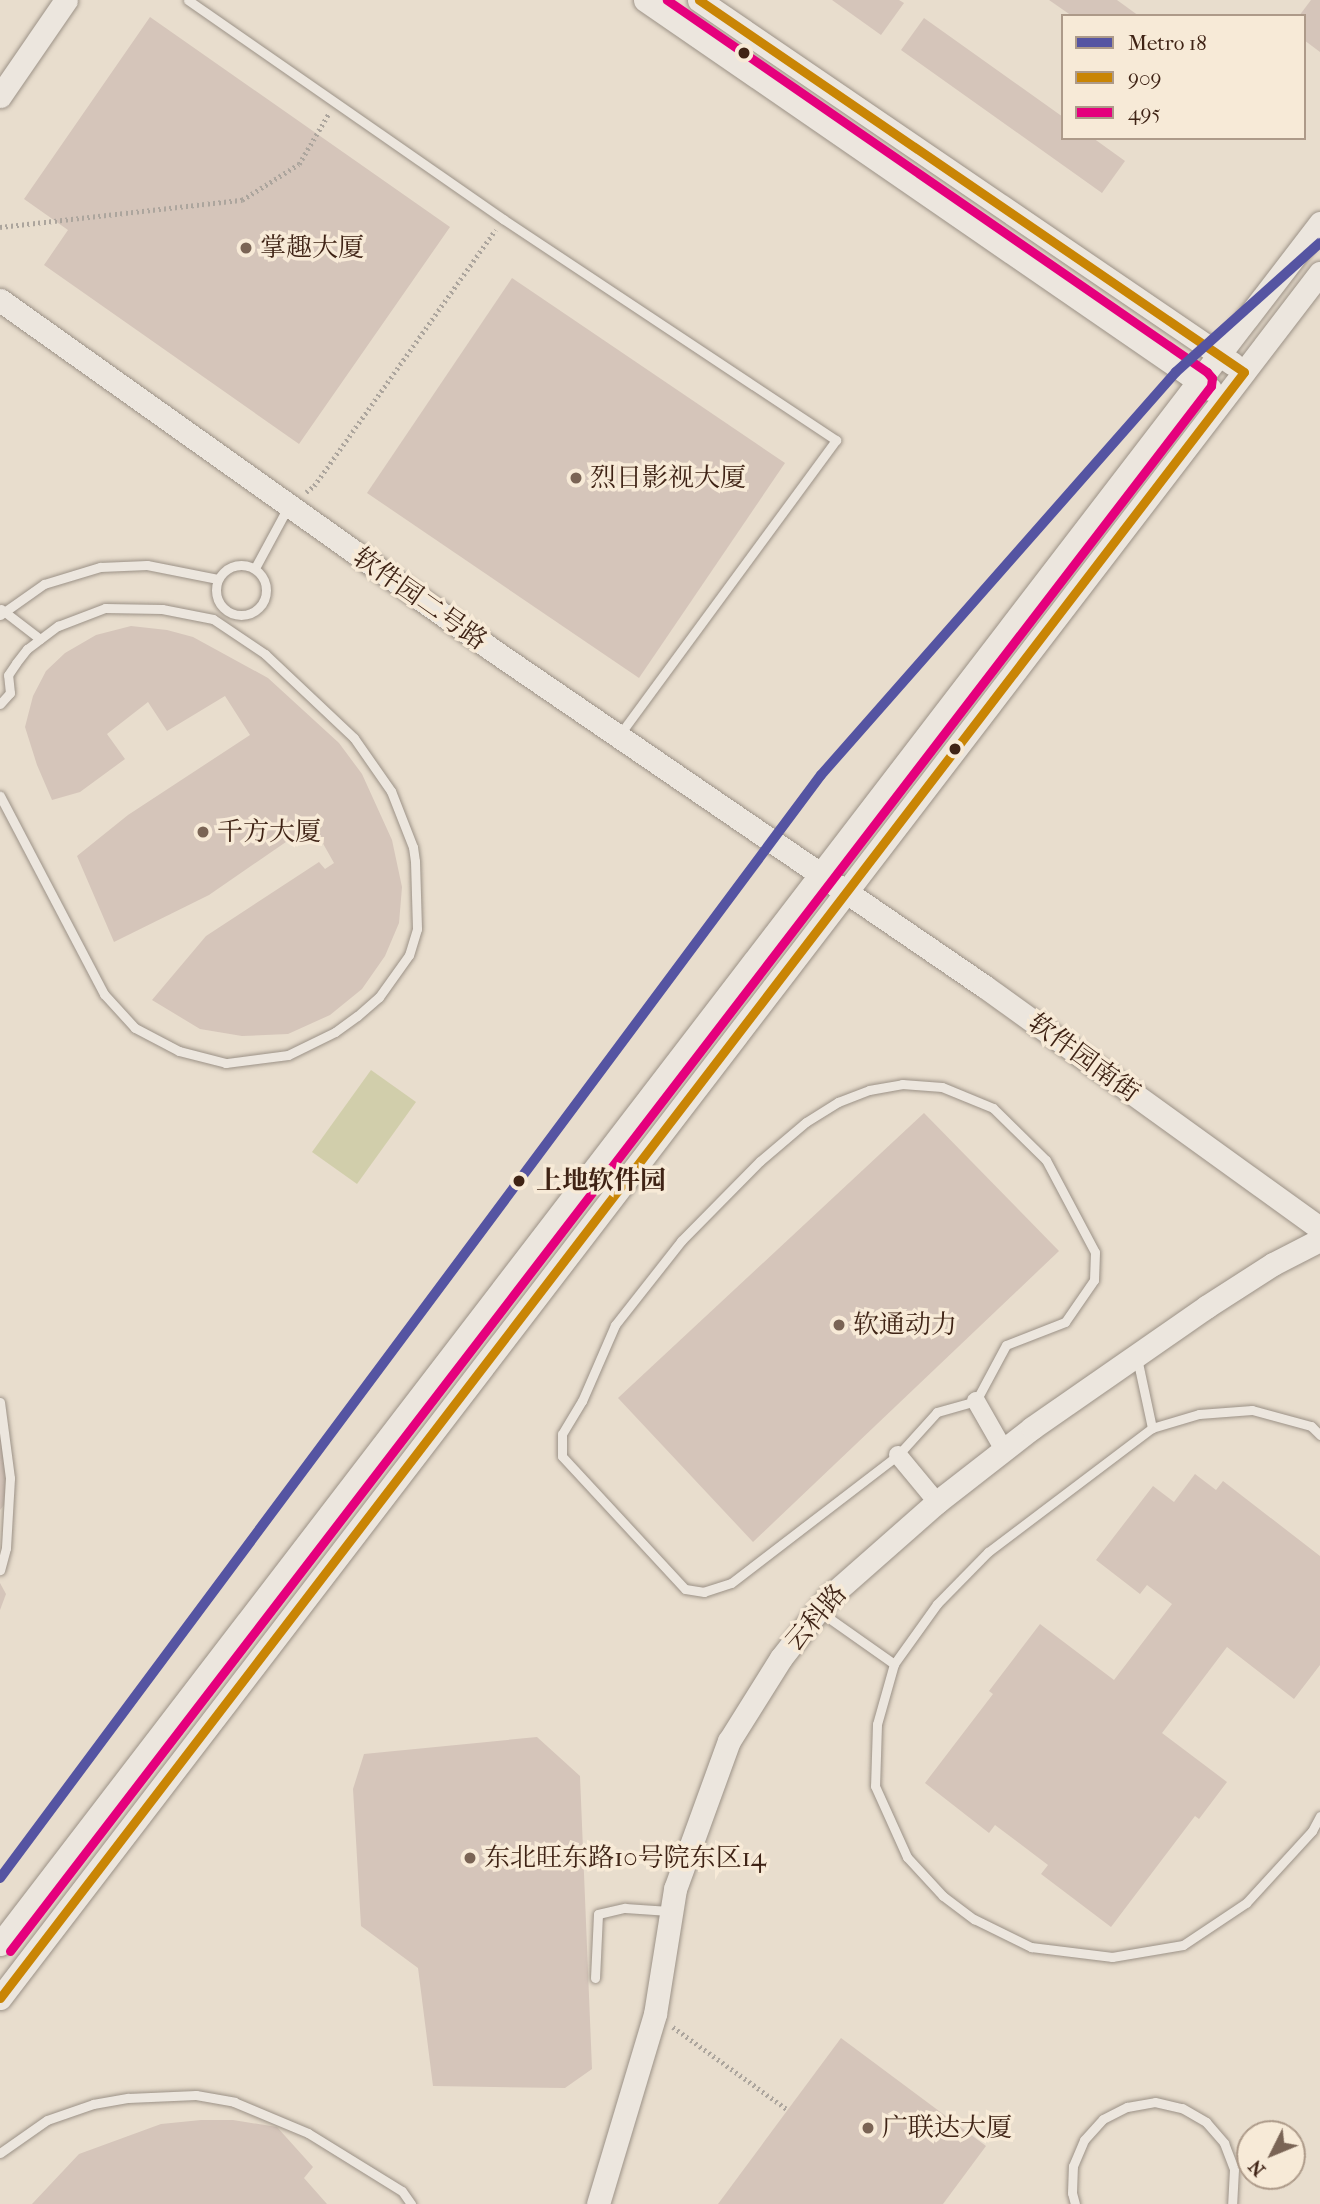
<!DOCTYPE html>
<meta charset="utf-8">
<style>
body{margin:0}
#map{position:relative;width:1320px;height:2204px;overflow:hidden;background:#e8ddcd;font-family:"IM FELL French Canon","Noto Serif SC",serif}
div>[style]{position:absolute}
.green>*{inset:0;background:#d1ceab}
.building>*{inset:0;background:#d5c5ba}
.path>*{height:4.5px;margin-top:-2.25px;transform-origin:0;background:repeating-linear-gradient(90deg,#aca59d 0 2px,transparent 0 5.5px)}
.roads{filter:drop-shadow(0 0 2px #9c9287) drop-shadow(0 0 2px #9c9287)}
.service>*{height:9px;margin:-4.5px;padding:0 4.5px;transform-origin:4.5px;border-radius:4.5px;background:#ece6de}
.service>.ring{margin:-4.5px;padding:0;box-sizing:content-box;background:none;border:9px solid #ece6de;border-radius:50%}
.minor>*{height:18px;margin:-9px;padding:0 9px;transform-origin:9px;border-radius:9px;background:#ece6de}
.tertiary>*{height:23px;margin:-11.5px;padding:0 11.5px;transform-origin:11.5px;border-radius:11.5px;background:#ece6de}
.bus-1>*{height:9px;margin:-4.5px;padding:0 4.5px;transform-origin:4.5px;border-radius:4.5px;background:#c98505}
.bus-2>*{height:9px;margin:-4.5px;padding:0 4.5px;transform-origin:4.5px;border-radius:4.5px;background:#e5007d}
.metro-1>*{height:10px;margin:-5px;padding:0 5px;transform-origin:5px;border-radius:5px;background:#5554a2}
.dots>*{width:19px;height:19px;translate:-50% -50%;box-sizing:border-box;border:4px solid #f7ead7;border-radius:50%}
span{translate:-50% -50%;white-space:nowrap;text-align:center;line-height:1.15;-webkit-text-stroke:7px #f7ead7;paint-order:stroke}
.poi-label{font-size:26px;color:#3f2315}
.left{translate:0 -50%;text-align:left}
.street-label{font-size:26px;color:#3f2315}
.stop-label{font-size:26px;color:#3f2315;font-weight:700}
.legend{position:absolute;left:1061px;top:14px;width:245px;height:126px;box-sizing:border-box;background:#f7ead7;border:2px solid #ad9a89;margin:0;padding:9px 12px;list-style:none;font-size:21px;color:#3f2315}
.legend li{display:flex;align-items:center;gap:14px;height:35px}
.legend b{width:35px;border:2px solid #ad9a89}
.north{position:absolute;left:1236px;top:2120px;width:70px;height:70px;box-sizing:border-box;background:#f7ead7;border:2px solid #ad9a89;border-radius:50%;rotate:227deg;font-size:19px;font-weight:700;line-height:28px;text-align:center;color:#3f2315}
.north::after{content:'';display:block;margin:auto;width:24px;height:32px;background:#7a6455;clip-path:polygon(50% 0,100% 100%,50% 72%,0 100%)}
</style>
<div id="map">
<div class="green">
<div style="clip-path:polygon(371px 1070px,416px 1102px,357px 1184px,312px 1152px)"></div>
</div>
<div class="building">
<div style="clip-path:polygon(832px 0,899px 0,904px 3px,881px 35px)"></div>
<div style="clip-path:polygon(1049px 0,1117px 0,1139px 16px,1072px 16px)"></div>
<div style="clip-path:polygon(1311px 0,1320px 0,1320px 52px,1304px 40px,1304px 16px,1299px 16px)"></div>
<div style="clip-path:polygon(150px 17px,450px 227px,299px 444px,44px 265px,68px 230px,24px 199px)"></div>
<div style="clip-path:polygon(924px 18px,1063px 117px,1063px 138px,1093px 138px,1125px 161px,1102px 193px,901px 50px)"></div>
<div style="clip-path:polygon(512px 278px,785px 463px,639px 678px,367px 493px)"></div>
<div style="clip-path:polygon(131px 626px,167px 630px,193px 637px,268px 678px,339px 743px,362px 774px,392px 840px,402px 887px,399px 923px,385px 956px,362px 989px,330px 1015px,288px 1034px,242px 1036px,200px 1029px,152px 1000px,206px 936px,319px 862px,325px 869px,334px 863px,312px 824px,209px 895px,114px 942px,77px 856px,128px 815px,250px 735px,225px 696px,167px 731px,148px 702px,107px 734px,125px 759px,80px 792px,52px 800px,37px 765px,25px 727px,33px 696px,46px 671px,65px 653px,96px 635px)"></div>
<div style="clip-path:polygon(924px 1113px,1059px 1251px,753px 1542px,618px 1398px)"></div>
<div style="clip-path:polygon(0 1437px,7px 1464px,4px 1505px,0 1510px)"></div>
<div style="clip-path:polygon(1195px 1474px,1216px 1490px,1223px 1481px,1320px 1556px,1320px 1665px,1294px 1699px,1227px 1647px,1162px 1733px,1227px 1782px,1199px 1819px,1195px 1816px,1111px 1927px,1041px 1874px,1048px 1865px,995px 1825px,989px 1833px,925px 1783px,993px 1694px,989px 1691px,1040px 1624px,1114px 1680px,1172px 1604px,1147px 1585px,1140px 1594px,1096px 1560px,1153px 1486px,1174px 1502px)"></div>
<div style="clip-path:polygon(0 1583px,6px 1594px,0 1610px)"></div>
<div style="clip-path:polygon(537px 1737px,580px 1776px,592px 2069px,565px 2088px,433px 2086px,418px 1968px,361px 1926px,353px 1789px,364px 1754px)"></div>
<div style="clip-path:polygon(841px 2038px,986px 2146px,943px 2204px,718px 2204px)"></div>
<div style="clip-path:polygon(201px 2120px,233px 2120px,277px 2127px,313px 2167px,304px 2178px,327px 2204px,32px 2204px,79px 2154px,161px 2124px)"></div>
</div>
<div class="path">
<div style="left:0;top:227px;width:244px;rotate:-6.4deg"></div>
<div style="left:242px;top:200px;width:67px;rotate:-32.3deg"></div>
<div style="left:299px;top:164px;width:59px;rotate:-59.5deg"></div>
<div style="left:306px;top:492px;width:10px;rotate:-37deg"></div>
<div style="left:314px;top:486px;width:314px;rotate:-54.7deg"></div>
<div style="left:673px;top:2027px;width:142px;rotate:35.8deg"></div>
</div>
<div class="roads">
<div class="service">
<div style="left:188px;top:0;width:384px;rotate:34.8deg"></div>
<div style="left:503px;top:219px;width:400px;rotate:33.6deg"></div>
<div style="left:836px;top:440px;width:365px;rotate:126.3deg"></div>
<div class="ring" style="left:216px;top:565px;width:41px;height:41px"></div>
<div style="left:255px;top:568px;width:72px;rotate:-61.6deg"></div>
<div style="left:1px;top:609px;width:49px;rotate:37.6deg"></div>
<div style="left:0;top:615px;width:54px;rotate:-35.2deg"></div>
<div style="left:44px;top:584px;width:59px;rotate:-16.9deg"></div>
<div style="left:100px;top:567px;width:47px;rotate:-2.4deg"></div>
<div style="left:147px;top:565px;width:72px;rotate:11.2deg"></div>
<div style="left:0;top:704px;width:15px;rotate:-48deg"></div>
<div style="left:10px;top:693px;width:18px;rotate:-96deg"></div>
<div style="left:8px;top:675px;width:14px;rotate:-56deg"></div>
<div style="left:16px;top:663px;width:18px;rotate:-52deg"></div>
<div style="left:27px;top:649px;width:39px;rotate:-37deg"></div>
<div style="left:58px;top:626px;width:50px;rotate:-21deg"></div>
<div style="left:105px;top:608px;width:57px;rotate:1deg"></div>
<div style="left:162px;top:609px;width:52px;rotate:11.1deg"></div>
<div style="left:213px;top:619px;width:63px;rotate:33.9deg"></div>
<div style="left:265px;top:654px;width:122px;rotate:43.3deg"></div>
<div style="left:354px;top:738px;width:65px;rotate:55.1deg"></div>
<div style="left:391px;top:791px;width:60px;rotate:68.6deg"></div>
<div style="left:413px;top:847px;width:14px;rotate:82deg"></div>
<div style="left:415px;top:861px;width:68px;rotate:88.3deg"></div>
<div style="left:417px;top:929px;width:27px;rotate:107deg"></div>
<div style="left:409px;top:955px;width:52px;rotate:125.5deg"></div>
<div style="left:379px;top:997px;width:29px;rotate:139deg"></div>
<div style="left:357px;top:1016px;width:27px;rotate:144deg"></div>
<div style="left:335px;top:1032px;width:52px;rotate:153.9deg"></div>
<div style="left:288px;top:1055px;width:63px;rotate:172.6deg"></div>
<div style="left:226px;top:1063px;width:49px;rotate:-165.7deg"></div>
<div style="left:179px;top:1051px;width:50px;rotate:-152.4deg"></div>
<div style="left:135px;top:1028px;width:46px;rotate:-132.4deg"></div>
<div style="left:104px;top:994px;width:224px;rotate:-117.7deg"></div>
<div style="left:902px;top:1084px;width:40px;rotate:4.3deg"></div>
<div style="left:942px;top:1087px;width:55px;rotate:22.4deg"></div>
<div style="left:993px;top:1108px;width:74px;rotate:44.5deg"></div>
<div style="left:1046px;top:1160px;width:104px;rotate:62deg"></div>
<div style="left:1095px;top:1252px;width:28px;rotate:92deg"></div>
<div style="left:1094px;top:1280px;width:51px;rotate:124.6deg"></div>
<div style="left:1065px;top:1322px;width:63px;rotate:158.7deg"></div>
<div style="left:1006px;top:1345px;width:64px;rotate:118.2deg"></div>
<div style="left:976px;top:1401px;width:41px;rotate:164.2deg"></div>
<div style="left:937px;top:1412px;width:58px;rotate:132.2deg"></div>
<div style="left:898px;top:1455px;width:210px;rotate:142.5deg"></div>
<div style="left:731px;top:1583px;width:28px;rotate:162deg"></div>
<div style="left:704px;top:1592px;width:19px;rotate:-171deg"></div>
<div style="left:685px;top:1589px;width:181px;rotate:-132.8deg"></div>
<div style="left:562px;top:1456px;width:22px;rotate:-90deg"></div>
<div style="left:562px;top:1434px;width:39px;rotate:-59deg"></div>
<div style="left:582px;top:1401px;width:83px;rotate:-66.5deg"></div>
<div style="left:615px;top:1325px;width:107px;rotate:-51.8deg"></div>
<div style="left:681px;top:1241px;width:112px;rotate:-45.4deg"></div>
<div style="left:760px;top:1161px;width:60px;rotate:-40.3deg"></div>
<div style="left:806px;top:1122px;width:38px;rotate:-32deg"></div>
<div style="left:838px;top:1102px;width:33px;rotate:-21deg"></div>
<div style="left:869px;top:1090px;width:34px;rotate:-10deg"></div>
<div style="left:1137px;top:1358px;width:72px;rotate:77.9deg"></div>
<div style="left:1152px;top:1428px;width:49px;rotate:-16.6deg"></div>
<div style="left:1199px;top:1414px;width:53px;rotate:-4.3deg"></div>
<div style="left:1252px;top:1410px;width:61px;rotate:15.2deg"></div>
<div style="left:1311px;top:1426px;width:13px;rotate:45deg"></div>
<div style="left:0;top:1402px;width:77px;rotate:82.5deg"></div>
<div style="left:10px;top:1478px;width:70px;rotate:93.3deg"></div>
<div style="left:6px;top:1548px;width:23px;rotate:105deg"></div>
<div style="left:819px;top:1611px;width:92px;rotate:35.2deg"></div>
<div style="left:894px;top:1664px;width:62px;rotate:105.8deg"></div>
<div style="left:877px;top:1724px;width:62px;rotate:91.8deg"></div>
<div style="left:875px;top:1786px;width:78px;rotate:65.7deg"></div>
<div style="left:907px;top:1857px;width:53px;rotate:47.3deg"></div>
<div style="left:943px;top:1896px;width:39px;rotate:37deg"></div>
<div style="left:974px;top:1919px;width:64px;rotate:26.2deg"></div>
<div style="left:1031px;top:1947px;width:82px;rotate:7deg"></div>
<div style="left:1112px;top:1957px;width:72px;rotate:-9.6deg"></div>
<div style="left:1183px;top:1945px;width:76px;rotate:-33.7deg"></div>
<div style="left:1246px;top:1903px;width:98px;rotate:-47.5deg"></div>
<div style="left:1312px;top:1831px;width:17px;rotate:-62deg"></div>
<div style="left:894px;top:1664px;width:74px;rotate:-54.4deg"></div>
<div style="left:937px;top:1604px;width:73px;rotate:-45.6deg"></div>
<div style="left:988px;top:1552px;width:206px;rotate:-37.1deg"></div>
<div style="left:595px;top:1978px;width:64px;rotate:-87.3deg"></div>
<div style="left:598px;top:1914px;width:28px;rotate:-13deg"></div>
<div style="left:625px;top:1908px;width:44px;rotate:3.9deg"></div>
<div style="left:0;top:2153px;width:57px;rotate:-35.1deg"></div>
<div style="left:47px;top:2120px;width:49px;rotate:-19.2deg"></div>
<div style="left:93px;top:2104px;width:36px;rotate:-10deg"></div>
<div style="left:128px;top:2098px;width:68px;rotate:-2.5deg"></div>
<div style="left:196px;top:2095px;width:39px;rotate:10deg"></div>
<div style="left:234px;top:2102px;width:80px;rotate:22.7deg"></div>
<div style="left:308px;top:2133px;width:110px;rotate:31.7deg"></div>
<div style="left:402px;top:2191px;width:16px;rotate:55deg"></div>
<div style="left:1075px;top:2204px;width:11px;rotate:-105deg"></div>
<div style="left:1072px;top:2193px;width:27px;rotate:-88deg"></div>
<div style="left:1073px;top:2166px;width:28px;rotate:-67deg"></div>
<div style="left:1084px;top:2140px;width:28px;rotate:-48deg"></div>
<div style="left:1103px;top:2119px;width:27px;rotate:-27deg"></div>
<div style="left:1127px;top:2107px;width:28px;rotate:-10deg"></div>
<div style="left:1155px;top:2102px;width:28px;rotate:13deg"></div>
<div style="left:1182px;top:2108px;width:28px;rotate:30deg"></div>
<div style="left:1206px;top:2122px;width:28px;rotate:49deg"></div>
<div style="left:1224px;top:2143px;width:28px;rotate:69deg"></div>
<div style="left:1234px;top:2169px;width:35px;rotate:93deg"></div>
</div>
<div class="minor">
<div style="left:976px;top:1401px;width:56px;rotate:60.3deg"></div>
<div style="left:898px;top:1455px;width:61px;rotate:50.3deg"></div>
</div>
<div class="tertiary">
<div style="left:645px;top:0;width:686px;rotate:34.55deg"></div>
<div style="left:699px;top:0;width:646px;rotate:34.28deg"></div>
<div style="left:0;top:96px;width:116px;rotate:-55.5deg"></div>
<div style="left:0;top:300px;width:602px;rotate:35.4deg"></div>
<div style="left:491px;top:649px;width:597px;rotate:34.36deg"></div>
<div style="left:984px;top:986px;width:414px;rotate:35.8deg"></div>
<div style="left:0;top:1944px;width:2169px;rotate:-52.51deg"></div>
<div style="left:0;top:1998px;width:2172px;rotate:-52.58deg"></div>
<div style="left:598px;top:2204px;width:198px;rotate:-73.3deg"></div>
<div style="left:655px;top:2014px;width:127px;rotate:-80.9deg"></div>
<div style="left:675px;top:1889px;width:158px;rotate:-70deg"></div>
<div style="left:729px;top:1741px;width:98px;rotate:-57.9deg"></div>
<div style="left:781px;top:1658px;width:76px;rotate:-51.9deg"></div>
<div style="left:828px;top:1598px;width:145px;rotate:-41.4deg"></div>
<div style="left:937px;top:1502px;width:120px;rotate:-37.9deg"></div>
<div style="left:1032px;top:1428px;width:212px;rotate:-34.8deg"></div>
<div style="left:1206px;top:1307px;width:80px;rotate:-32.7deg"></div>
<div style="left:1273px;top:1264px;width:53px;rotate:-27.1deg"></div>
</div>
</div>
<div class="bus-1">
<div style="left:0;top:1998px;width:2047px;rotate:-52.58deg"></div>
<div style="left:1244px;top:372px;width:660px;rotate:-145.68deg"></div>
</div>
<div class="bus-2">
<div style="left:10px;top:1951px;width:1973px;rotate:-52.5deg"></div>
<div style="left:1211px;top:386px;width:8px;rotate:-83deg"></div>
<div style="left:1212px;top:378px;width:8px;rotate:-130deg"></div>
<div style="left:1207px;top:372px;width:656px;rotate:-145.44deg"></div>
</div>
<div class="metro-1">
<div style="left:0;top:1878px;width:1375px;rotate:-53.34deg"></div>
<div style="left:821px;top:775px;width:537px;rotate:-48.62deg"></div>
<div style="left:1176px;top:372px;width:193px;rotate:-41.9deg"></div>
</div>
<div class="dots">
<div style="left:744px;top:53px;background:#3f2315"></div>
<div style="left:246px;top:248px;background:#7a6455"></div>
<div style="left:576px;top:478px;background:#7a6455"></div>
<div style="left:955px;top:749px;background:#3f2315"></div>
<div style="left:203px;top:832px;background:#7a6455"></div>
<div style="left:519px;top:1181px;background:#3f2315"></div>
<div style="left:839px;top:1325px;background:#7a6455"></div>
<div style="left:470px;top:1858px;background:#7a6455"></div>
<div style="left:868px;top:2128px;background:#7a6455"></div>
</div>
<div class="poi-label">
<span class="left" style="left:260px;top:248px">掌趣大厦</span>
<span class="left" style="left:590px;top:478px">烈日影视大厦</span>
<span class="left" style="left:217px;top:832px">千方大厦</span>
<span class="left" style="left:853px;top:1325px">软通动力</span>
<span class="left" style="left:484px;top:1858px">东北旺东路10号院东区14</span>
<span class="left" style="left:882px;top:2128px">广联达大厦</span>
</div>
<div class="street-label">
<span style="left:420px;top:599px;rotate:35deg">软件园二号路</span>
<span style="left:1084px;top:1058px;rotate:36deg">软件园南街</span>
<span style="left:816px;top:1618px;rotate:-49deg">云科路</span>
</div>
<div class="stop-label">
<span class="left" style="left:536px;top:1181px">上地软件园</span>
</div>
<ul class="legend">
<li><b style="height:9px;background:#5554a2"></b>Metro 18</li>
<li><b style="height:9px;background:#c98505"></b>909</li>
<li><b style="height:9px;background:#e5007d"></b>495</li>
</ul>
<div class="north">N</div>
</div>
